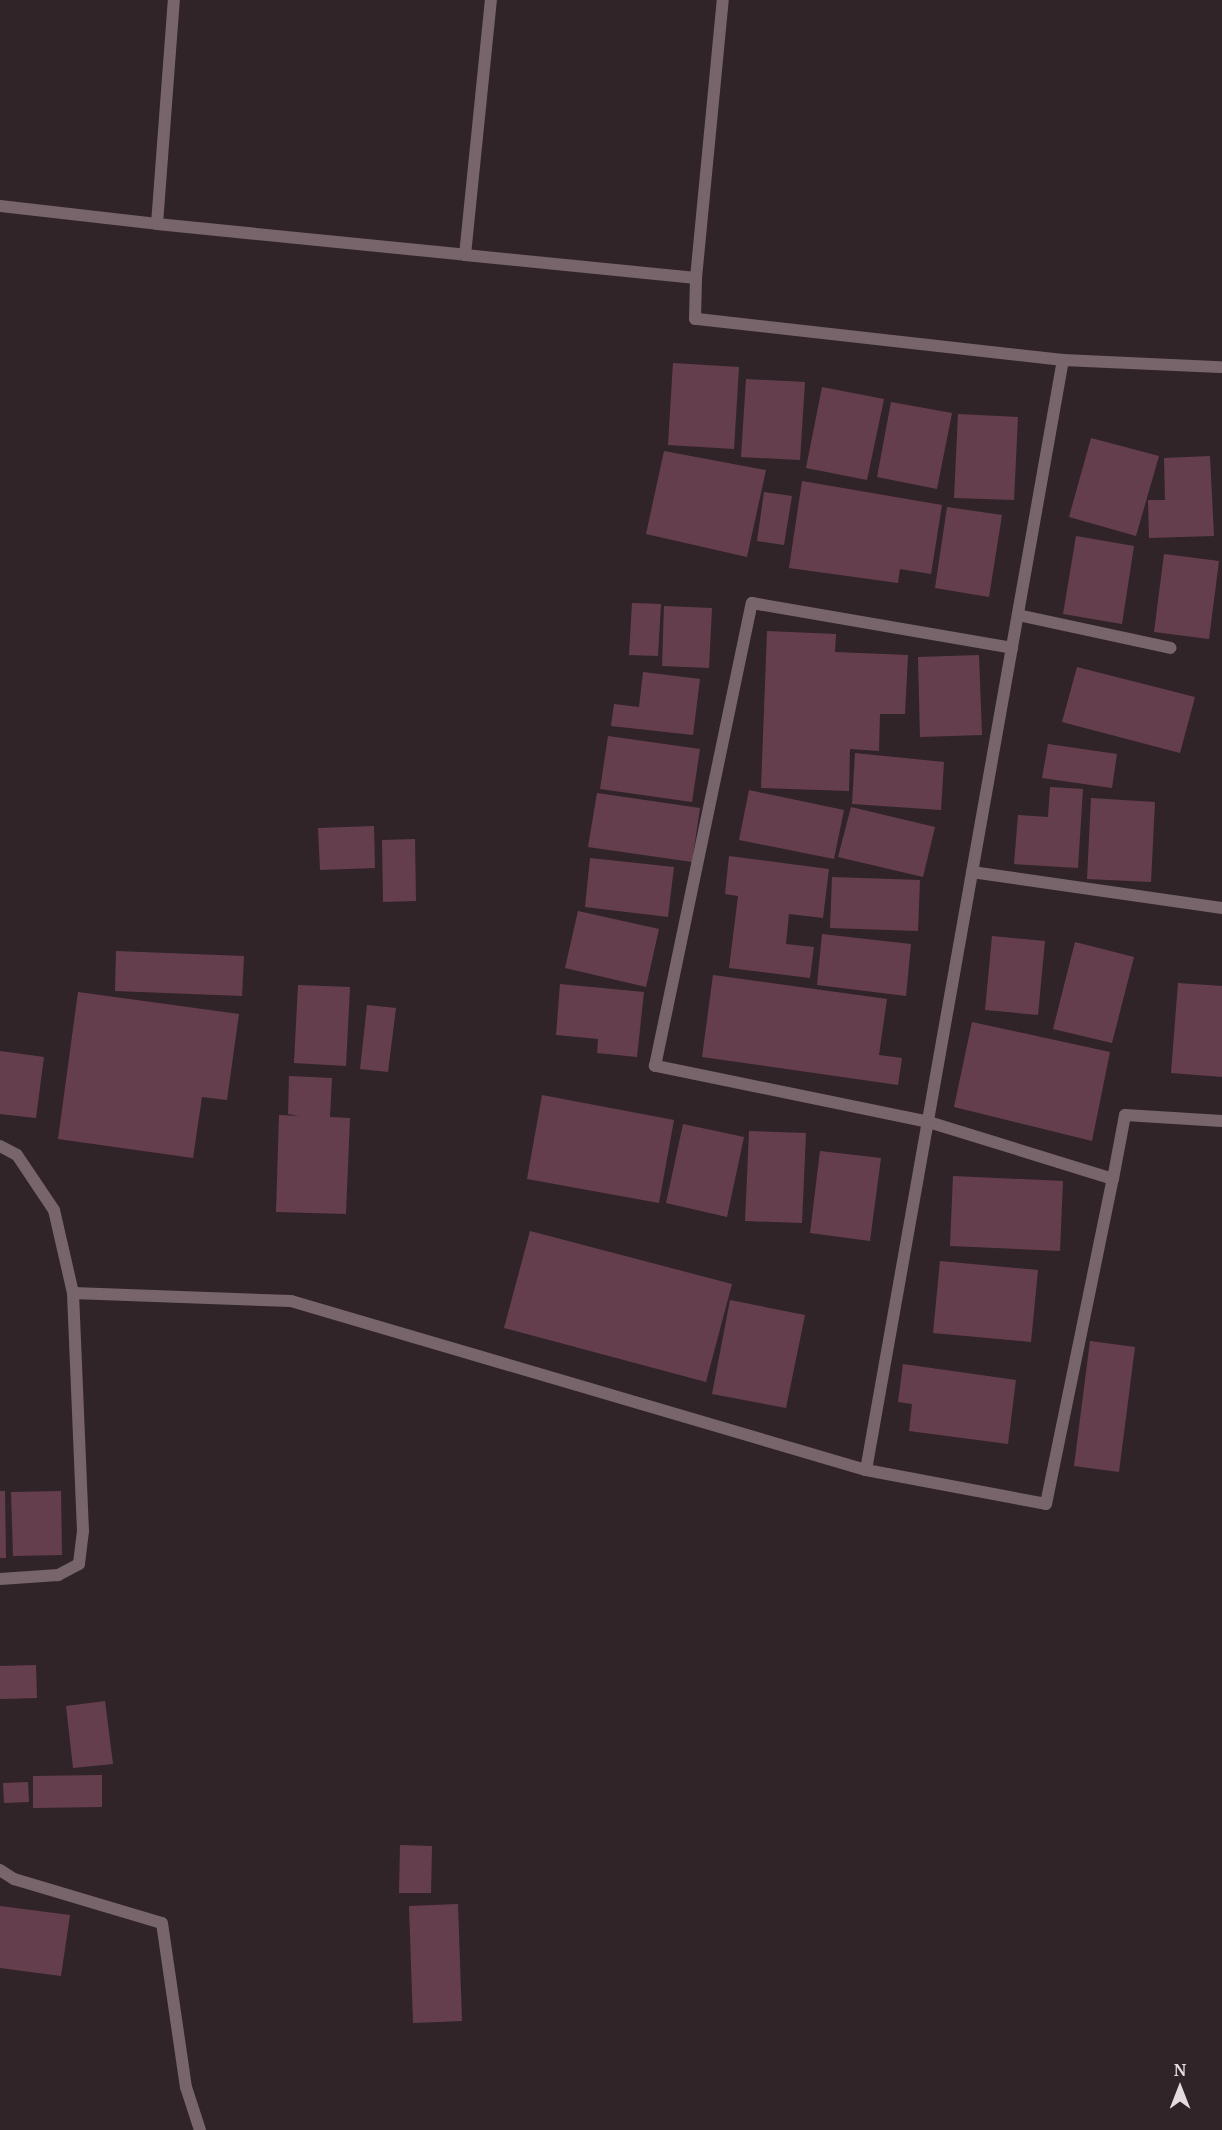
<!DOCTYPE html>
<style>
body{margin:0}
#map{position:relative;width:1222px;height:2130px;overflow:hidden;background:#312429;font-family:"Noto Serif",serif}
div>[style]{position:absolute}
.building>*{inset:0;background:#653e4e}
.minor>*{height:12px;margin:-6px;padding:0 6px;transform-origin:6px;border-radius:6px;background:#78656c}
span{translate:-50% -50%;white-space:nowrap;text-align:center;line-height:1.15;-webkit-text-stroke:4.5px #312429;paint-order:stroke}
.north{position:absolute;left:1150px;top:2058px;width:60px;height:60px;-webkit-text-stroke:4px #312429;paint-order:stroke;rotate:0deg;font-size:16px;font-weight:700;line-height:24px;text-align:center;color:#e5dcdf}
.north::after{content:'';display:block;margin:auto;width:21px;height:27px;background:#e5dcdf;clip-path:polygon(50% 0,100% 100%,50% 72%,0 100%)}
</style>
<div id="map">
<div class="building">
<div style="clip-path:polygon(673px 363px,739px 367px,734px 449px,668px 445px)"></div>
<div style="clip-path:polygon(746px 379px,805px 382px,800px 460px,741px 457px)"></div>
<div style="clip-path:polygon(822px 387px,884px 399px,867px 480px,806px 468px)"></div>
<div style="clip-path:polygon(891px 402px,952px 413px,937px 489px,877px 477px)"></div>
<div style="clip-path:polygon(958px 414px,1018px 417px,1014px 500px,954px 498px)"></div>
<div style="clip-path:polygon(1091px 438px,1159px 456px,1136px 536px,1069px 517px)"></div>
<div style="clip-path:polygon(664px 451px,766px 470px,747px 557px,646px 534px)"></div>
<div style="clip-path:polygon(1210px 456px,1214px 536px,1149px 538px,1148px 500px,1165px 500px,1164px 458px)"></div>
<div style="clip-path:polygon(802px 481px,942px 505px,931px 574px,900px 569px,898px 583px,789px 568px)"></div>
<div style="clip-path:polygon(764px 492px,792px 496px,784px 545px,757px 541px)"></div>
<div style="clip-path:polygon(947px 507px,1002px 515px,989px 597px,935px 588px)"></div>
<div style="clip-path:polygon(1076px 536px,1134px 546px,1122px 624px,1063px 614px)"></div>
<div style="clip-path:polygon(1164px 554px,1219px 561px,1209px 639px,1154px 632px)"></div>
<div style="clip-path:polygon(632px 603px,661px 604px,658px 656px,629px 655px)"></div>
<div style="clip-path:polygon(664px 606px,712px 608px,709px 668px,662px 666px)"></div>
<div style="clip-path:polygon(767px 631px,836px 634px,835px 652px,908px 655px,905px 714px,880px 714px,879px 751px,850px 749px,849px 791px,761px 788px)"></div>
<div style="clip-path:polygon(979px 655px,982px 735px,920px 737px,918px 657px)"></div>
<div style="clip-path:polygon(1077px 667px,1195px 697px,1180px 753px,1062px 722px)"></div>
<div style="clip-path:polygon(643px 672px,700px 679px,693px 735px,611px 726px,614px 704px,639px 707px)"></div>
<div style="clip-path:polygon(608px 736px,700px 749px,692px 802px,600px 789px)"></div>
<div style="clip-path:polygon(1048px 744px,1117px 754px,1112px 788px,1042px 778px)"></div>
<div style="clip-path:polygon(855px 753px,944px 762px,941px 810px,852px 804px)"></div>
<div style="clip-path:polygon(1050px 787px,1083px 789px,1078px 868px,1014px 864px,1018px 815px,1048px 817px)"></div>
<div style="clip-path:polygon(749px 790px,844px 810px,834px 859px,739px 840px)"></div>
<div style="clip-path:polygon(597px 793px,700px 808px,692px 862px,588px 847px)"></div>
<div style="clip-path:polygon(1091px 798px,1155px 802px,1151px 882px,1087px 879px)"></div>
<div style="clip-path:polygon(851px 807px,935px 827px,923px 877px,838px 857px)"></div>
<div style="clip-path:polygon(374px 826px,375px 868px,320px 870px,318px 828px)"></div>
<div style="clip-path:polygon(415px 839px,416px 901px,383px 902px,382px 840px)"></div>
<div style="clip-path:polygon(729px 856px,829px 869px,823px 918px,789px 914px,786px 944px,814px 947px,810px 978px,729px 968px,738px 896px,725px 894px)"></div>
<div style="clip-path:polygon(590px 858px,674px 867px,668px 917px,585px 907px)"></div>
<div style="clip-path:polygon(832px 877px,920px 880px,918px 931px,830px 928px)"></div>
<div style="clip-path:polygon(578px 911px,659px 929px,646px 987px,565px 968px)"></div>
<div style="clip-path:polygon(822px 934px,911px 944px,906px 996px,817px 985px)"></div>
<div style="clip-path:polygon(992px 936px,1045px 941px,1038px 1015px,985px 1010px)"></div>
<div style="clip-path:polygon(1075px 942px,1134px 957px,1112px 1043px,1053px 1029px)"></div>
<div style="clip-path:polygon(116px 951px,244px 956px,242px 996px,115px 991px)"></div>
<div style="clip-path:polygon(713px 975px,887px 999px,879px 1055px,902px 1058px,898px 1085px,702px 1057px)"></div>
<div style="clip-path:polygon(1178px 983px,1222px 986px,1222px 1077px,1171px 1073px)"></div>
<div style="clip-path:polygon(560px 984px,644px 992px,637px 1057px,597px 1053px,598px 1039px,556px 1035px)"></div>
<div style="clip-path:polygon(298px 985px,350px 987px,346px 1066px,294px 1063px)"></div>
<div style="clip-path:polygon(78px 992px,239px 1014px,227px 1100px,202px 1097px,193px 1158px,58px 1139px)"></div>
<div style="clip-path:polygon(367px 1005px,396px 1008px,388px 1072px,360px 1069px)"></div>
<div style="clip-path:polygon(972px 1022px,1110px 1052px,1092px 1141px,954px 1107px)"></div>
<div style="clip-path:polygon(0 1051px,44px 1057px,36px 1118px,0 1114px)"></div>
<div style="clip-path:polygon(289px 1076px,332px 1078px,330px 1117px,350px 1118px,346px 1214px,276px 1212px,279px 1115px,299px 1116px,288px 1114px)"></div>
<div style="clip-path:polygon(542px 1095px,674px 1120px,659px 1203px,527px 1179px)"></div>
<div style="clip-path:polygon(683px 1124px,744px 1137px,727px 1217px,666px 1203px)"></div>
<div style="clip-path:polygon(749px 1131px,806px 1133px,802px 1223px,745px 1221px)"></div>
<div style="clip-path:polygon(820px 1151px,881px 1158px,870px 1241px,810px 1233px)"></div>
<div style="clip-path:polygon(953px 1176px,1063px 1181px,1060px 1251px,950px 1246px)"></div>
<div style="clip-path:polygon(530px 1231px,732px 1284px,706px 1382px,504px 1328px)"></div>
<div style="clip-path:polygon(940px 1261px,1038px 1270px,1031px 1342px,933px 1333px)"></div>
<div style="clip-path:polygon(730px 1300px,805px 1315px,786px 1408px,712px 1394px)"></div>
<div style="clip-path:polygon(1090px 1341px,1135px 1347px,1119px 1472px,1074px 1466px)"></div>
<div style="clip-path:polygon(903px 1364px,1016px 1380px,1008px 1444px,909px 1431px,912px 1404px,898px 1402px)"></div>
<div style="clip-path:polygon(0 1491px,5px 1491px,6px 1558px,0 1558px)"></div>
<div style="clip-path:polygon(61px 1491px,62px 1555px,13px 1556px,11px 1492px)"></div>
<div style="clip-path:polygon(36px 1665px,37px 1698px,0 1699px,0 1666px)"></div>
<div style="clip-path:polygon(105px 1701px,113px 1764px,73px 1768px,66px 1706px)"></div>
<div style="clip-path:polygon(102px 1775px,102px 1807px,33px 1808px,33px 1776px)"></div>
<div style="clip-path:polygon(28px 1782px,29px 1802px,4px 1803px,3px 1783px)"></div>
<div style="clip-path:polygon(400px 1845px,432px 1846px,431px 1893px,399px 1893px)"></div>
<div style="clip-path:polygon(458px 1904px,462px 2021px,413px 2023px,409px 1906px)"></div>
<div style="clip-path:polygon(0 1906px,70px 1915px,61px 1976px,0 1968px)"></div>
</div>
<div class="minor">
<div style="left:0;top:206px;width:158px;rotate:6.5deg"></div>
<div style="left:157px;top:224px;width:225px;rotate:-85.7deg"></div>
<div style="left:157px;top:224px;width:310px;rotate:5.7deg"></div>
<div style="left:465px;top:255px;width:256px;rotate:-84.2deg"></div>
<div style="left:465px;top:255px;width:232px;rotate:5.7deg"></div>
<div style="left:696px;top:278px;width:279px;rotate:-84.5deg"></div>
<div style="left:1063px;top:360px;width:157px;rotate:2.6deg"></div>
<div style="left:1018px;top:615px;width:156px;rotate:12.2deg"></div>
<div style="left:972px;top:872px;width:253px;rotate:8.2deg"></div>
<div style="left:0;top:1146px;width:19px;rotate:28deg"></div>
<div style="left:17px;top:1155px;width:66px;rotate:56.1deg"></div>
<div style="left:54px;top:1210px;width:85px;rotate:77.1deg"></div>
<div style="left:73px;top:1293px;width:238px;rotate:87.6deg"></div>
<div style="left:83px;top:1531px;width:33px;rotate:97deg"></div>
<div style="left:79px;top:1564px;width:24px;rotate:152deg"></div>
<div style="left:58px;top:1575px;width:58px;rotate:176.1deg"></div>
<div style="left:1113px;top:1179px;width:65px;rotate:-79.4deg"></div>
<div style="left:1125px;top:1115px;width:97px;rotate:3.5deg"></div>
<div style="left:73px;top:1293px;width:218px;rotate:2.1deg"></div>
<div style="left:291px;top:1301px;width:599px;rotate:16.38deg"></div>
<div style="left:866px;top:1470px;width:1127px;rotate:-79.94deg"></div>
<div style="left:1063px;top:360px;width:370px;rotate:-173.6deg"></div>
<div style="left:695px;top:319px;width:41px;rotate:-88.6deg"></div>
<div style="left:866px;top:1470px;width:183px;rotate:10.7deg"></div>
<div style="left:1046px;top:1504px;width:332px;rotate:-78.4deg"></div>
<div style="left:1113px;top:1179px;width:193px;rotate:-162.8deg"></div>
<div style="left:929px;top:1122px;width:280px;rotate:-168.4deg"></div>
<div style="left:655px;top:1066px;width:473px;rotate:-78.2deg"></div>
<div style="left:752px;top:603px;width:264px;rotate:9.8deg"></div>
<div style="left:0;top:1870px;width:17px;rotate:33deg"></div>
<div style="left:14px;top:1879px;width:154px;rotate:16.6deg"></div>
<div style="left:162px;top:1923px;width:166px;rotate:81.7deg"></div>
<div style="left:186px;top:2087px;width:45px;rotate:72deg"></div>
</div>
<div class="north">N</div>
</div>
